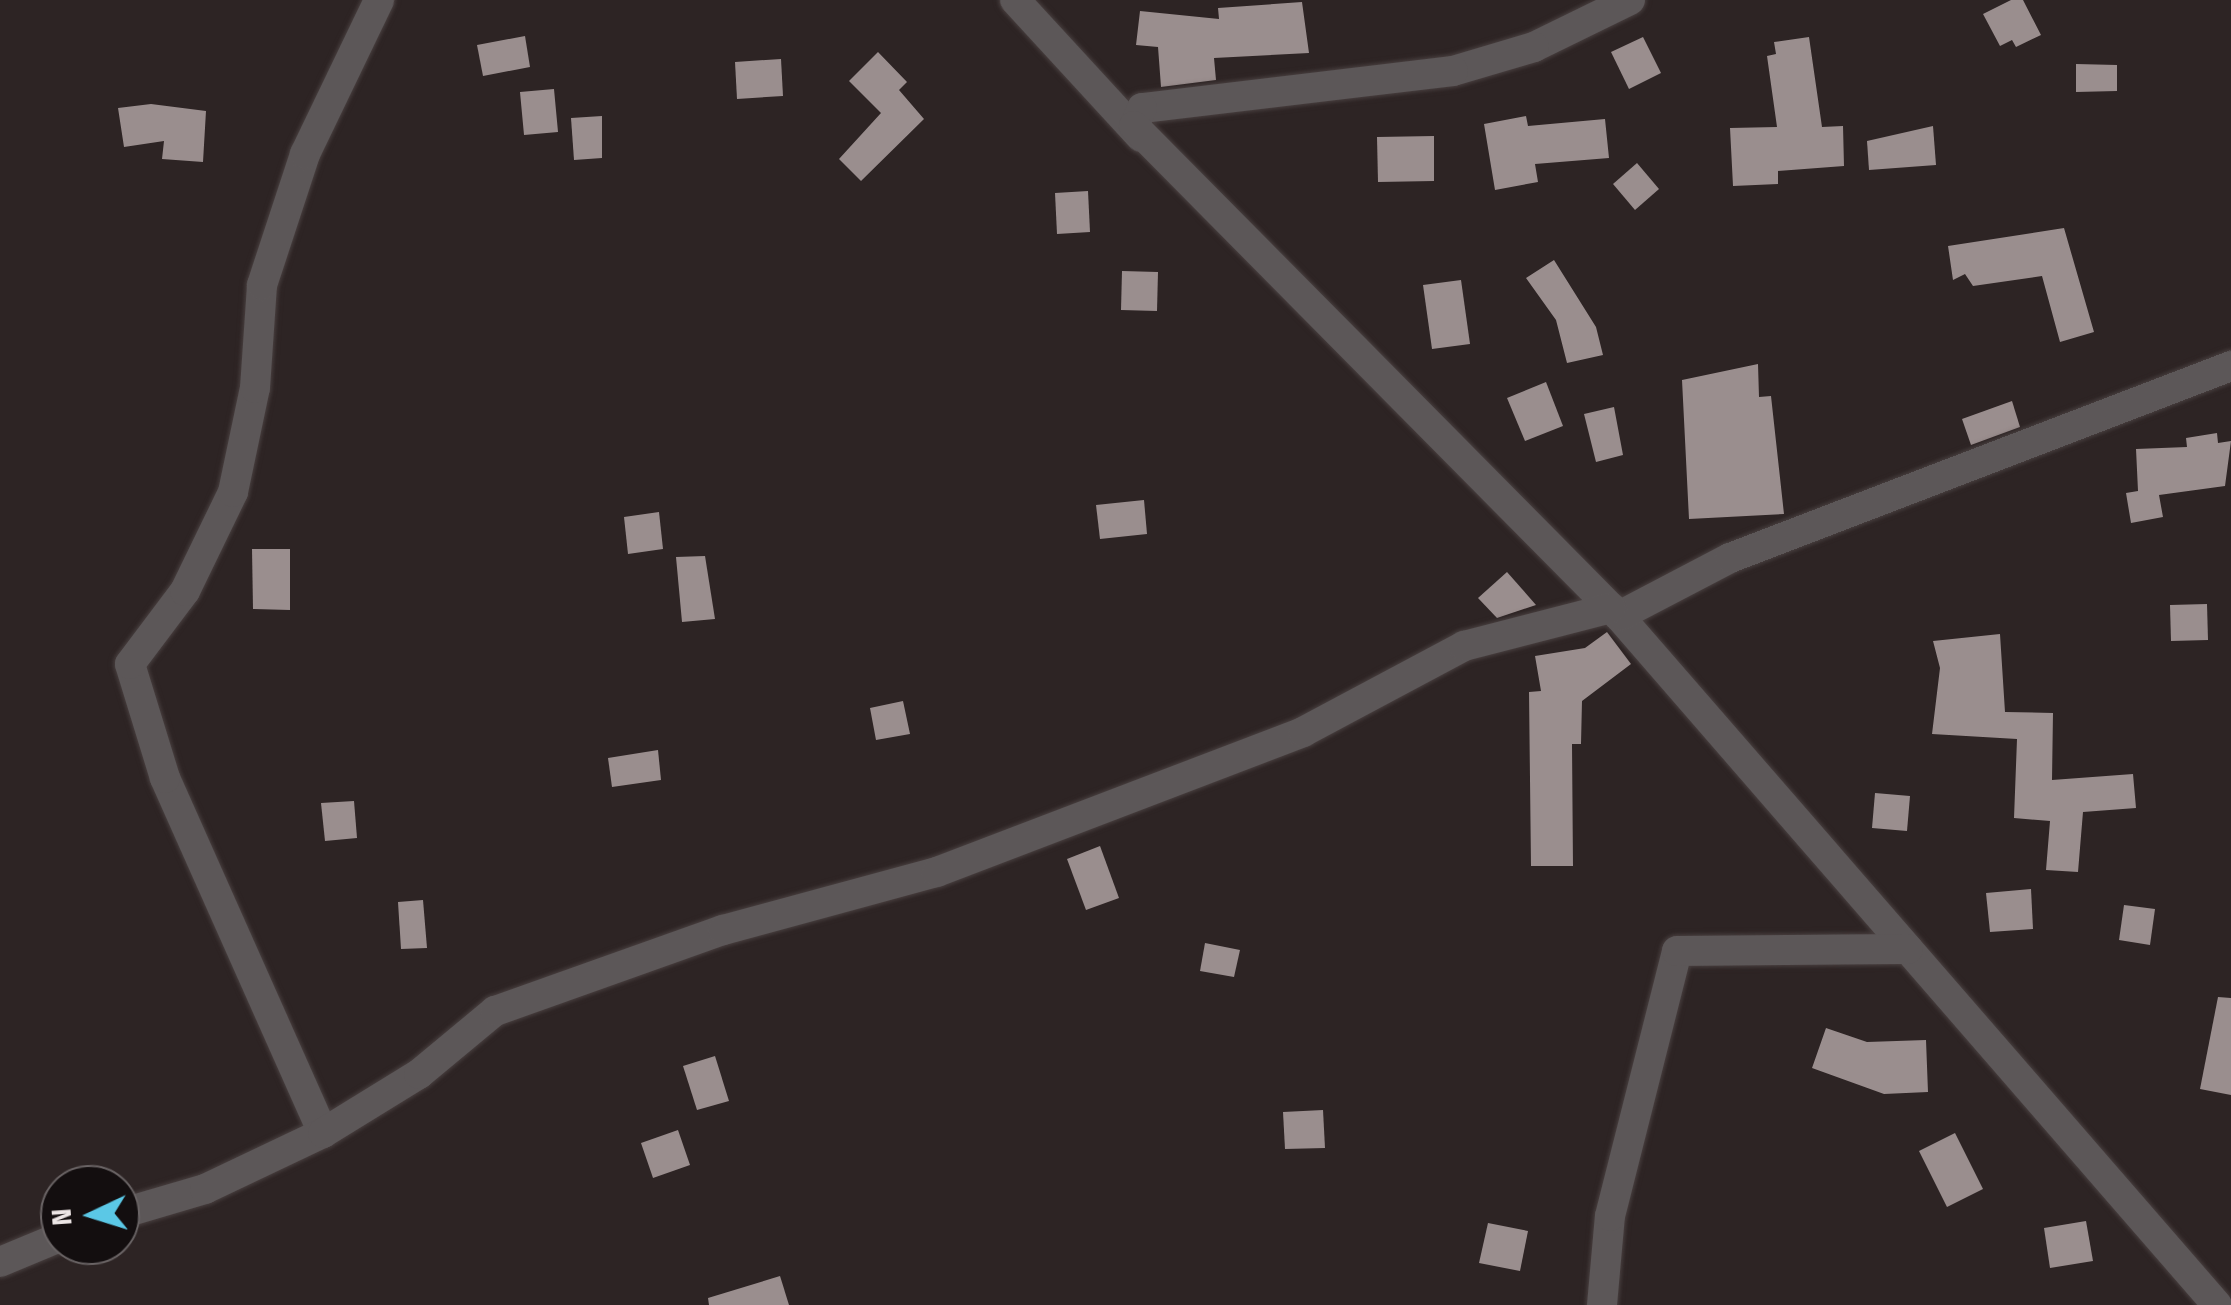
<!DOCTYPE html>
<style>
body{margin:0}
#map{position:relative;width:2231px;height:1305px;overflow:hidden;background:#2d2424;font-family:"Fira Sans Condensed",sans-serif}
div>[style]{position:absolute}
.building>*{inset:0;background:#9a8e8e}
.roads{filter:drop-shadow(0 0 2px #483f3f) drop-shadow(0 0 2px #483f3f)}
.minor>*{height:30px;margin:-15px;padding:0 15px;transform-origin:15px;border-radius:15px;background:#5c5758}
span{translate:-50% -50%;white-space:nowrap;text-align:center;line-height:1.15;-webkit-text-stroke:10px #130e0f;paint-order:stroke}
.north{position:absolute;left:40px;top:1165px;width:100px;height:100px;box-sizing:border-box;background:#130e0f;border:2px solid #6a6465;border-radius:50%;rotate:266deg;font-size:28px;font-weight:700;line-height:40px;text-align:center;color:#ede6e6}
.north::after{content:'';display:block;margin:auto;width:35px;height:45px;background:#5bc8e6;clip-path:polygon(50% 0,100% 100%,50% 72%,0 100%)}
</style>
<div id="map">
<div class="building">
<div style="clip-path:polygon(2011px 0,2023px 0,2041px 35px,2016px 47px,2012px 40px,2000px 46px,1983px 14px)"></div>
<div style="clip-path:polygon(1302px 2px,1309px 53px,1214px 58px,1216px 80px,1161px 87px,1158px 47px,1136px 45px,1140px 11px,1219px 19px,1218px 8px)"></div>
<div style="clip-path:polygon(525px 36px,530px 67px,483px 76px,477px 45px)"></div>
<div style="clip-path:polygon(1643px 37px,1661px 73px,1629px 89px,1611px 52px)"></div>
<div style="clip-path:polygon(1809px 37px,1822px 127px,1843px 126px,1844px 166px,1778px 171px,1778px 184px,1733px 186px,1730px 128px,1777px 127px,1767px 56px,1776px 54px,1774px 42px)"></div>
<div style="clip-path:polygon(878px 52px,907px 82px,899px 90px,924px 119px,861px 181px,839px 159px,881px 113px,849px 81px)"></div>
<div style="clip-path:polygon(781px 59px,783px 96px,737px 99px,735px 62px)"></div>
<div style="clip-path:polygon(2076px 64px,2117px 65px,2117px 91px,2076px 92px)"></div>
<div style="clip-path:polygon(554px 89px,558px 132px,524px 135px,520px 92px)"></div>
<div style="clip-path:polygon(151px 104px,206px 111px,203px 162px,162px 159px,164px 141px,124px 147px,118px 108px)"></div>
<div style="clip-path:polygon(602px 116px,602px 158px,574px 160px,571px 118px)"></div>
<div style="clip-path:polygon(1526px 116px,1528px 126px,1605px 119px,1609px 158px,1535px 164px,1538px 182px,1495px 190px,1484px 124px)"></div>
<div style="clip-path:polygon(1933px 126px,1936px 165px,1869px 170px,1867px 141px)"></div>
<div style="clip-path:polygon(1434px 136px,1434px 181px,1378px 182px,1377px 137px)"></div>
<div style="clip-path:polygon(1637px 163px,1659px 189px,1635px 210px,1613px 184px)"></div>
<div style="clip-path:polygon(1088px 191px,1090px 232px,1057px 234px,1055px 193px)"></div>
<div style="clip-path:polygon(2064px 228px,2094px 332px,2060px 342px,2042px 276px,1973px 286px,1965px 274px,1953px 280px,1948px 246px)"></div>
<div style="clip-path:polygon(1554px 260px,1596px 327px,1603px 355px,1567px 363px,1556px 320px,1526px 278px)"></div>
<div style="clip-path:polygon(1122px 271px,1158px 272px,1157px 311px,1121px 310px)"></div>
<div style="clip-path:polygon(1461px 280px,1470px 344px,1432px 349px,1423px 285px)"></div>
<div style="clip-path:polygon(1758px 364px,1759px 397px,1771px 396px,1784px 514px,1689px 519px,1682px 380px)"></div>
<div style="clip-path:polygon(1546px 382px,1563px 426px,1525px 441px,1507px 398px)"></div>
<div style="clip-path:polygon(2012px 401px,2020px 427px,1971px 445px,1962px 419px)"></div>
<div style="clip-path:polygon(1614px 407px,1623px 455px,1596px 462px,1584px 414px)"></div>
<div style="clip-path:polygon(2217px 433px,2218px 443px,2231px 441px,2225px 486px,2159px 495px,2163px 517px,2131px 523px,2126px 493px,2138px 491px,2136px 449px,2187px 447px,2186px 438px)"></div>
<div style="clip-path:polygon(1144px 500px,1147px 534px,1100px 539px,1096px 505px)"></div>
<div style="clip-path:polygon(659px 512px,663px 549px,628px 554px,624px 517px)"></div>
<div style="clip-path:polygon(252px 549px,290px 549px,290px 610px,253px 609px)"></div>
<div style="clip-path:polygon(705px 556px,715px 619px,682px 622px,676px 557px)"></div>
<div style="clip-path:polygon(1507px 572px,1536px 605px,1497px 618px,1478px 598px)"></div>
<div style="clip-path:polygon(2207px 604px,2208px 640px,2171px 641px,2170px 605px)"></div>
<div style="clip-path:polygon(1607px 632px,1631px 664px,1582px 701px,1581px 744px,1572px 744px,1573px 866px,1531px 866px,1529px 692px,1541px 691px,1535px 656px,1585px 648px)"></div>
<div style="clip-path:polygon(2000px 634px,2005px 712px,2053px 713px,2052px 780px,2133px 774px,2136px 808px,2083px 812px,2078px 872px,2046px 870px,2050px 821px,2014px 818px,2017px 739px,1932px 734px,1940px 668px,1933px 641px)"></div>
<div style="clip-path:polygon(903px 701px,910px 734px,876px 740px,870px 708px)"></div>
<div style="clip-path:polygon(658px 750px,661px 780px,612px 787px,608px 758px)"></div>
<div style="clip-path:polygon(1875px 793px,1910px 796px,1907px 831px,1872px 828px)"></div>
<div style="clip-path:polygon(354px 801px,357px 838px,325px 841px,321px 803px)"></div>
<div style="clip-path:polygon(1100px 846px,1119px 898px,1086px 910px,1067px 859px)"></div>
<div style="clip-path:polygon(2031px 889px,2033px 929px,1990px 932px,1986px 893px)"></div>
<div style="clip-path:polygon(423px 900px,427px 948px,401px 949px,398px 902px)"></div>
<div style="clip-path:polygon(2124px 905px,2155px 909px,2150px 945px,2119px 940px)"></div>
<div style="clip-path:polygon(1205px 943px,1240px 950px,1234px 977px,1200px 971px)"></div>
<div style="clip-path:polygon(2218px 997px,2231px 998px,2231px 1095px,2200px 1089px)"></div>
<div style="clip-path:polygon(1826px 1028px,1867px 1042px,1926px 1040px,1928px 1092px,1884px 1094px,1812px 1068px)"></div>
<div style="clip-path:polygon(715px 1056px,729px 1101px,697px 1110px,683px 1066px)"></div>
<div style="clip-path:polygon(1323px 1110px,1325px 1148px,1285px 1149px,1283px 1112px)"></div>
<div style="clip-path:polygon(678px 1130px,690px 1165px,653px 1178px,641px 1143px)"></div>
<div style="clip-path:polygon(1955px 1133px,1983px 1189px,1947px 1207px,1919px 1151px)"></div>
<div style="clip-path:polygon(2086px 1221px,2093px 1261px,2050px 1268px,2044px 1228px)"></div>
<div style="clip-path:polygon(1488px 1223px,1528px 1231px,1520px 1271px,1479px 1263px)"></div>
<div style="clip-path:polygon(780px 1276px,789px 1305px,709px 1305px,708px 1298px)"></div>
</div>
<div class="roads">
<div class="minor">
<div style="left:1015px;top:0;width:186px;rotate:47.4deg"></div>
<div style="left:1630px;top:0;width:107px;rotate:153.9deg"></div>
<div style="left:1534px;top:47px;width:84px;rotate:163.5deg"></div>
<div style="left:1453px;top:71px;width:313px;rotate:173.2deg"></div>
<div style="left:1142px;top:108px;width:20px;rotate:114deg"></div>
<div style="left:1134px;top:126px;width:689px;rotate:45.29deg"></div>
<div style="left:1619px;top:616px;width:912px;rotate:49.04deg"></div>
<div style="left:1619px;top:616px;width:125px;rotate:-27.6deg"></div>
<div style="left:1730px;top:558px;width:537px;rotate:-20.97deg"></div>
<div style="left:323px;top:1133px;width:389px;rotate:-114deg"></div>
<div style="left:165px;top:778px;width:119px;rotate:-107.1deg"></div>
<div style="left:130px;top:664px;width:91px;rotate:-53deg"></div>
<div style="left:185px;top:591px;width:110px;rotate:-64.1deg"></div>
<div style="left:233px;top:492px;width:106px;rotate:-78.1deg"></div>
<div style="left:255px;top:388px;width:103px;rotate:-86.1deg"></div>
<div style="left:262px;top:285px;width:138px;rotate:-71.8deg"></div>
<div style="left:305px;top:154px;width:171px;rotate:-64.3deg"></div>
<div style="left:120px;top:1214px;width:89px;rotate:-16.4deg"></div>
<div style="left:205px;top:1189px;width:131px;rotate:-25.4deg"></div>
<div style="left:323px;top:1133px;width:113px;rotate:-31.6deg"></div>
<div style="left:419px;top:1074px;width:99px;rotate:-39.7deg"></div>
<div style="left:495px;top:1011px;width:242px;rotate:-19.6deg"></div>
<div style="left:723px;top:930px;width:222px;rotate:-15.2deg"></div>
<div style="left:937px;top:872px;width:392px;rotate:-20.9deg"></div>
<div style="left:1303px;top:732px;width:183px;rotate:-28.1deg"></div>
<div style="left:1464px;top:646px;width:152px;rotate:-14.5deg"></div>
<div style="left:0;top:1262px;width:65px;rotate:-22.6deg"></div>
<div style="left:1602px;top:1305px;width:89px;rotate:-84.9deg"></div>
<div style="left:1610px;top:1216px;width:273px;rotate:-75.8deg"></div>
<div style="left:1677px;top:951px;width:231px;rotate:-0.5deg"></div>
</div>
</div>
<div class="north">N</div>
</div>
